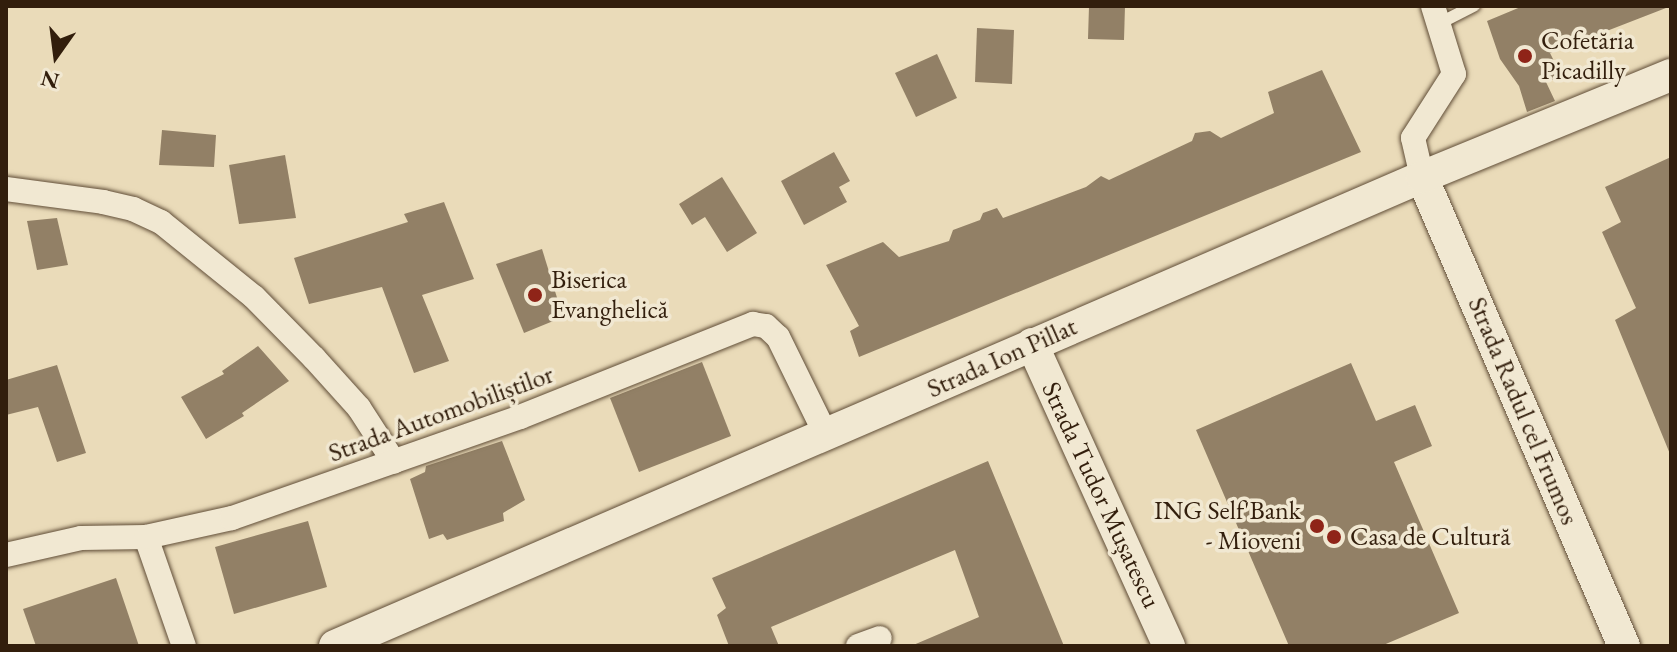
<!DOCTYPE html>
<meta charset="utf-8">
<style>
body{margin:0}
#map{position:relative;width:1677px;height:652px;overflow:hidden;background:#eadbb9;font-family:"EB Garamond",serif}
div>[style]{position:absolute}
.building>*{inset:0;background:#928066}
.roads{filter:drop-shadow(0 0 2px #604d37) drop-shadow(0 0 2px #604d37)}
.service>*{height:12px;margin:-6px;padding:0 6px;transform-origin:6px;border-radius:6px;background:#f1e8d2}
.minor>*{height:24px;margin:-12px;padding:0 12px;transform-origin:12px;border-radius:12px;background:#f1e8d2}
.tertiary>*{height:32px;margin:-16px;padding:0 16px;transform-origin:16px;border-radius:16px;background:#f1e8d2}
.dots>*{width:22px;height:22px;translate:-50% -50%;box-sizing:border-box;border:4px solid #f1e8d2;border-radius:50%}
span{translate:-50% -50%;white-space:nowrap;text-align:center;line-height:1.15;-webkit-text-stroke:7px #f1e8d2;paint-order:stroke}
.poi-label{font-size:26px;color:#321e0c}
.left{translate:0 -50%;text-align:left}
.right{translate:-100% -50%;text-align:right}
.street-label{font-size:26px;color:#321e0c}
.frame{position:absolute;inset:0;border:8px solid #321e0c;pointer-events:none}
.north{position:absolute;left:16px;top:16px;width:80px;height:80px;-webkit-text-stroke:6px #f1e8d2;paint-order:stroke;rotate:194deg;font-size:22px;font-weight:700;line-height:32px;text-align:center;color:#321e0c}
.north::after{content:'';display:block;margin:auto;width:28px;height:36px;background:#321e0c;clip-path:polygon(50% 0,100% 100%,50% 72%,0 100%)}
</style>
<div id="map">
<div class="building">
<div style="clip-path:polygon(1089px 6px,1125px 6px,1124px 40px,1088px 39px)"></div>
<div style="clip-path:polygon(1523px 6px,1666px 6px,1666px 8px,1550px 53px,1562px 77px,1546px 82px,1555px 101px,1527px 112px,1519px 86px,1500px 59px,1487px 21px)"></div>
<div style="clip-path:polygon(977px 28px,1014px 30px,1012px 84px,975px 82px)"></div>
<div style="clip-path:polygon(937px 54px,957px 98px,916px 117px,895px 73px)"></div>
<div style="clip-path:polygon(1322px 70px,1361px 152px,859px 357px,850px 331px,859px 326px,826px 265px,883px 242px,899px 257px,949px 241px,953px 230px,980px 220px,983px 213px,997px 208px,1003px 218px,1086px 187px,1101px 176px,1109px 180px,1192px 141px,1195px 133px,1210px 131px,1221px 138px,1274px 113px,1268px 92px)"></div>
<div style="clip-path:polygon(162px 130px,216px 135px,214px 167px,159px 165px)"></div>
<div style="clip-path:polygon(834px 152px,850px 181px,839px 187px,847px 202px,804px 225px,781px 181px)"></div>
<div style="clip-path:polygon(285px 155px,296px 218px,239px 224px,229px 165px)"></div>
<div style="clip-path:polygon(1671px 157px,1671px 454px,1670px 454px,1615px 320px,1636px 308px,1602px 232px,1621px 222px,1605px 187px)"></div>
<div style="clip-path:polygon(722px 177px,757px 233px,727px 252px,705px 217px,692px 225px,679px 204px)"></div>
<div style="clip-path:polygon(444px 202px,474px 279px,422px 295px,449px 361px,414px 373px,382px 287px,309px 304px,294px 258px,408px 222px,404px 214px)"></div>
<div style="clip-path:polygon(57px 218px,68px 265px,37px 270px,27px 221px)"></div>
<div style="clip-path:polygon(542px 249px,563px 317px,524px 333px,496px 264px)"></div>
<div style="clip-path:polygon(258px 346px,289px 381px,242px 413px,244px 416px,206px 439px,181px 397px,224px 374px,222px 371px)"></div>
<div style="clip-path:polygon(702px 362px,731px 436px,639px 472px,610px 398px)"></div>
<div style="clip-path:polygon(1351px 363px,1376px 421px,1415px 405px,1432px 446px,1394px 462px,1459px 613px,1381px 646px,1289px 646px,1196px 430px)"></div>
<div style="clip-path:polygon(57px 365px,86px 453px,57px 462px,38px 407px,6px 415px,6px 380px)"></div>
<div style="clip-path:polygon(502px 441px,525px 500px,503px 513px,504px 521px,447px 540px,443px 534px,429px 539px,410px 479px,425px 472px,426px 466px)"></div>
<div style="clip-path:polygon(988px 461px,1064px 646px,911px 646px,979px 617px,955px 550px,771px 627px,779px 646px,729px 646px,717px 615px,726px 608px,712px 578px)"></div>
<div style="clip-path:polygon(308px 521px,327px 587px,234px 614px,215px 547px)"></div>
<div style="clip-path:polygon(116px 578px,139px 646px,36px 646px,23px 609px)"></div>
</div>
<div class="roads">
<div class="service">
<div style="left:1440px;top:23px;width:38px;rotate:-27deg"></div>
</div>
<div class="minor">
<div style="left:1422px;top:177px;width:40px;rotate:-103deg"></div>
<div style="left:1413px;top:138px;width:76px;rotate:-57.4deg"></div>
<div style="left:1454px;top:74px;width:71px;rotate:-107.2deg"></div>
<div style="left:6px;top:189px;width:98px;rotate:7.6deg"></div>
<div style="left:103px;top:202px;width:31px;rotate:13deg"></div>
<div style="left:133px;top:209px;width:31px;rotate:25deg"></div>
<div style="left:161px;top:222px;width:119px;rotate:38.9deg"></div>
<div style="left:254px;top:297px;width:86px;rotate:45.5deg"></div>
<div style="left:314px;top:358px;width:67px;rotate:48deg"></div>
<div style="left:359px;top:408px;width:64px;rotate:57.1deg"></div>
<div style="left:146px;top:537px;width:115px;rotate:70.8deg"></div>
<div style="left:6px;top:555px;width:77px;rotate:-12.8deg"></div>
<div style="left:81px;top:538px;width:65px;rotate:-0.9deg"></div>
<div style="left:146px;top:537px;width:88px;rotate:-12.5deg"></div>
<div style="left:232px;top:518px;width:305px;rotate:-19.3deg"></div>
<div style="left:520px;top:417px;width:251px;rotate:-21.8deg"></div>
<div style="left:753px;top:324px;width:13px;rotate:9deg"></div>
<div style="left:766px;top:326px;width:16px;rotate:43deg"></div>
<div style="left:778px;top:337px;width:109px;rotate:63.9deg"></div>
<div style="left:858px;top:646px;width:23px;rotate:-20deg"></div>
</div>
<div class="tertiary">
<div style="left:1422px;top:177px;width:511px;rotate:66.7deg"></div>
<div style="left:1032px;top:344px;width:332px;rotate:65.6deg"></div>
<div style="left:335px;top:646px;width:1184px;rotate:-23.34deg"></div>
<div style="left:1422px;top:177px;width:269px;rotate:-22.3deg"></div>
</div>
</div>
<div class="dots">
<div style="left:1525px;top:56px;background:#8f2418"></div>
<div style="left:535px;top:295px;background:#8f2418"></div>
<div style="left:1317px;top:526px;background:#8f2418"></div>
<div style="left:1334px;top:537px;background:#8f2418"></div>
</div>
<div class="poi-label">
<span class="left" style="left:1541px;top:56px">Cofetăria<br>Picadilly</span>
<span class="left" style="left:551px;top:295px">Biserica<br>Evanghelică</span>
<span class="right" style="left:1301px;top:526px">ING Self'Bank<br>- Mioveni</span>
<span class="left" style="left:1350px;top:537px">Casa de Cultură</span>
</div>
<div class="street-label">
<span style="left:1002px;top:358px;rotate:-24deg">Strada Ion Pillat</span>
<span style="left:1523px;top:411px;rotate:67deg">Strada Radul cel Frumos</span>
<span style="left:441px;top:414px;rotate:-20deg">Strada Automobiliștilor</span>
<span style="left:1101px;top:495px;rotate:65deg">Strada Tudor Mușatescu</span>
</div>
<div class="frame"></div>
<div class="north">N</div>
</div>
